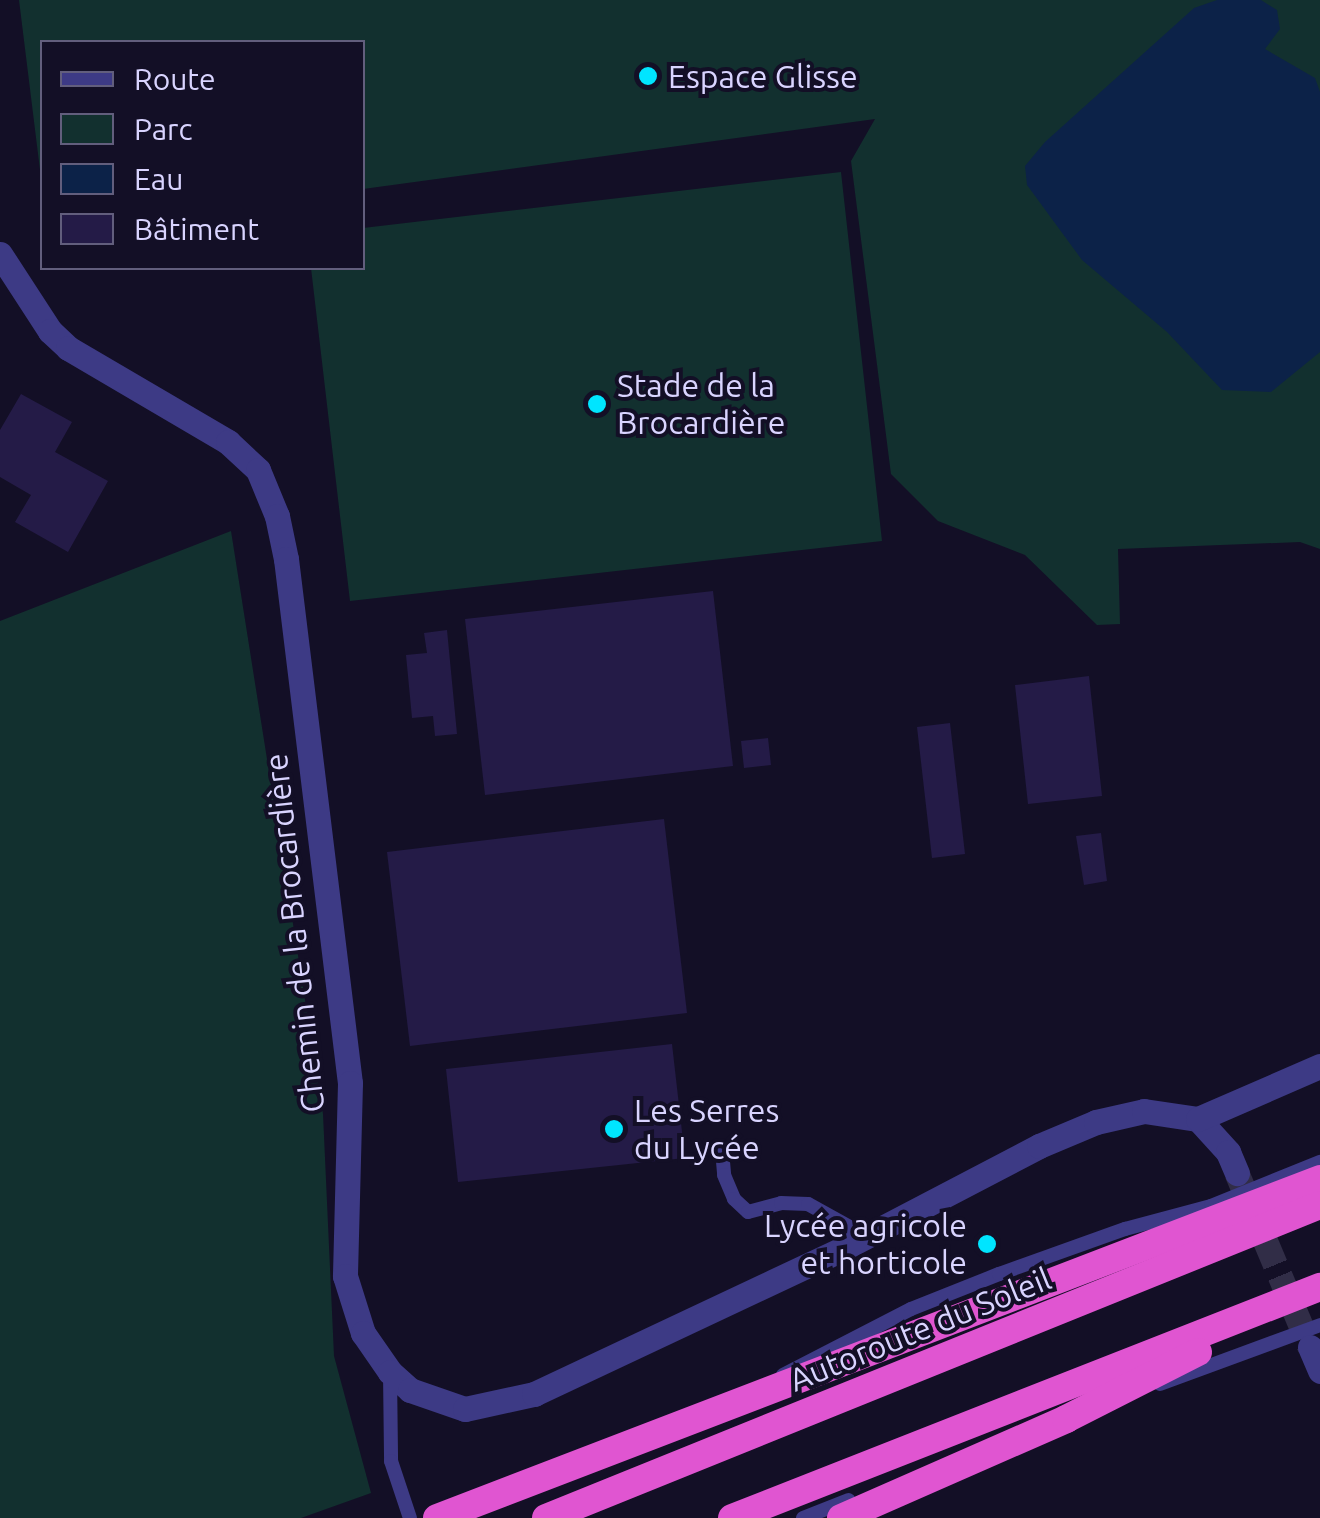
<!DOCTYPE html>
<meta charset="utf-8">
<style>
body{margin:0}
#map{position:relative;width:1320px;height:1518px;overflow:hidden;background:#130f26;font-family:Ubuntu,sans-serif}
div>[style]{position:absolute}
.green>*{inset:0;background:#12302f}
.water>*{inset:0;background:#0c2248}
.building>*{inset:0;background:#241b47}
.minor-tunnel>*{height:25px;margin-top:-12.5px;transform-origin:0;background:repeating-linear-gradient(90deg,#312d47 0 25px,transparent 0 37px)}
.service>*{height:14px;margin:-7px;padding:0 7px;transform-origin:7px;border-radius:7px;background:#3d3a85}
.minor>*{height:25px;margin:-12.5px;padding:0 12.5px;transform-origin:12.5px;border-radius:12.5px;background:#3d3a85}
.trunk>*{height:28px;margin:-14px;padding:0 14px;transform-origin:14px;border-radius:14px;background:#e055d1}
.dots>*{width:28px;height:28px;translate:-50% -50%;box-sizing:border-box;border:5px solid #130f26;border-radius:50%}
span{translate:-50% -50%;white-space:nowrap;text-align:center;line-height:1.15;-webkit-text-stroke:8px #130f26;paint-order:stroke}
.poi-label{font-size:32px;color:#d9d4ff}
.left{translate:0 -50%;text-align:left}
.right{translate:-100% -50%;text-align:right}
.street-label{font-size:32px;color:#d9d4ff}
.legend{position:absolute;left:40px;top:40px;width:325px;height:230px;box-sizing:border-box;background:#130f26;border:2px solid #625e7d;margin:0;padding:12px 18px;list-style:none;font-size:30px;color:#d9d4ff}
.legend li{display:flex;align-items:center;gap:20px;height:50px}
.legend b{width:50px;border:2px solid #625e7d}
</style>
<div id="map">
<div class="green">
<div style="clip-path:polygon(19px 0,1320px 0,1320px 549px,1300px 542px,1118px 549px,1120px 624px,1097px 625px,1025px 555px,938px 521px,891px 474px,851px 161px,875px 119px,363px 189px,362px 42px,42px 42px,42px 186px)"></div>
<div style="clip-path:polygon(841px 172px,882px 541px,350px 601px,311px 268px,362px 268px,363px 228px)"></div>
<div style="clip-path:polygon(231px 531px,323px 1114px,334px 1356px,371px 1493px,301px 1518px,0 1518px,0 621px)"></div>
</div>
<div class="water">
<div style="clip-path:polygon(1217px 0,1261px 0,1277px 10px,1280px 29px,1265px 49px,1315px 78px,1320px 92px,1320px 352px,1271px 392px,1222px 390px,1167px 332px,1082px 260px,1027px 185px,1025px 166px,1045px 142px,1194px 8px)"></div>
</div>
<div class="building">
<div style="clip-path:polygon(21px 394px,72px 422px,55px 452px,108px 481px,68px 552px,15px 522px,31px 495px,0 477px,0 430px)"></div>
<div style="clip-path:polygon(713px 591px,733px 766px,485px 795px,465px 619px)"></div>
<div style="clip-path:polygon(447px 630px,457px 734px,435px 736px,433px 716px,412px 718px,406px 655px,427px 653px,424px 633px)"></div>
<div style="clip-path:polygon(1089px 676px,1102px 796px,1028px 804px,1015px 685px)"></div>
<div style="clip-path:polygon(950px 723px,965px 854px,932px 858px,917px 727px)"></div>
<div style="clip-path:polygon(768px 738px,771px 765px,744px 768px,741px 741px)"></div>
<div style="clip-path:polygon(664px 819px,687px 1013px,410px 1046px,387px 852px)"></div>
<div style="clip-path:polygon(1101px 833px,1107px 881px,1084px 885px,1076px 836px)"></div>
<div style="clip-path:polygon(672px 1044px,685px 1158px,458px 1182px,446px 1069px)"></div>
</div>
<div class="minor-tunnel">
<div style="left:1237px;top:1173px;width:189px;rotate:67.2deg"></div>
</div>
<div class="service">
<div style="left:722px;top:1150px;width:25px;rotate:85deg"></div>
<div style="left:724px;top:1175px;width:26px;rotate:67deg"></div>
<div style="left:734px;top:1199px;width:19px;rotate:43deg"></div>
<div style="left:748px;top:1212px;width:34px;rotate:-15deg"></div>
<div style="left:781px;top:1203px;width:27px;rotate:2deg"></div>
<div style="left:808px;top:1204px;width:66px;rotate:28.9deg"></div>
<div style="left:390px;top:1373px;width:88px;rotate:89.3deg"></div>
<div style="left:391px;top:1461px;width:60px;rotate:71.6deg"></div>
<div style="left:783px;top:1375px;width:144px;rotate:-27.3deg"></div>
<div style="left:911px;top:1309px;width:95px;rotate:-21.7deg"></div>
<div style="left:999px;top:1274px;width:134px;rotate:-19.7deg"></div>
<div style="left:1125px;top:1229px;width:89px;rotate:-15deg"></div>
<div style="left:1211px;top:1206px;width:118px;rotate:-22deg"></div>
<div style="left:1160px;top:1384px;width:171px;rotate:-20.2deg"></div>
<div style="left:803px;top:1518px;width:49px;rotate:-21.4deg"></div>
</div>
<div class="minor">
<div style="left:0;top:254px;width:92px;rotate:57deg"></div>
<div style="left:50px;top:331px;width:25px;rotate:43deg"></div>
<div style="left:68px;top:348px;width:186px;rotate:30.4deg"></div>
<div style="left:228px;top:442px;width:41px;rotate:43deg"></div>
<div style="left:258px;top:470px;width:50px;rotate:67.6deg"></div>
<div style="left:277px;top:516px;width:44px;rotate:78.2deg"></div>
<div style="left:286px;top:559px;width:528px;rotate:83.04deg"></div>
<div style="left:350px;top:1083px;width:193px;rotate:91.5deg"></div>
<div style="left:345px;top:1276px;width:60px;rotate:72.5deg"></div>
<div style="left:363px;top:1333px;width:47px;rotate:55.3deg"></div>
<div style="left:390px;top:1372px;width:27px;rotate:42deg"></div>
<div style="left:410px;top:1390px;width:58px;rotate:19.1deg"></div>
<div style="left:465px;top:1409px;width:71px;rotate:-12.3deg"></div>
<div style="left:534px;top:1394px;width:343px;rotate:-25.2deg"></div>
<div style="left:844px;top:1248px;width:220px;rotate:-27.6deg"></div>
<div style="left:1039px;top:1146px;width:62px;rotate:-22.8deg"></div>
<div style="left:1096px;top:1122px;width:49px;rotate:-12.9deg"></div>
<div style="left:1144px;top:1111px;width:55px;rotate:8.4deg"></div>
<div style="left:1198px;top:1119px;width:45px;rotate:47.7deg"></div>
<div style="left:1228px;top:1152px;width:23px;rotate:67deg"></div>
<div style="left:1198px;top:1119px;width:133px;rotate:-23.5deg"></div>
<div style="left:1310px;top:1347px;width:26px;rotate:67deg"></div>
</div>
<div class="trunk">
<div style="left:437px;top:1518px;width:946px;rotate:-21deg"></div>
<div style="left:546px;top:1518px;width:835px;rotate:-22.02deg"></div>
<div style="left:732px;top:1518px;width:632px;rotate:-21.45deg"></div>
<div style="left:841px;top:1518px;width:246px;rotate:-23.7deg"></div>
<div style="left:1066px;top:1419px;width:148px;rotate:-26.9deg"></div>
</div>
<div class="dots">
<div style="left:648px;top:76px;background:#00e5ff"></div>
<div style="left:597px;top:404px;background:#00e5ff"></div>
<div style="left:614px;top:1129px;background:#00e5ff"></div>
<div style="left:987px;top:1244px;background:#00e5ff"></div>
</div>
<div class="poi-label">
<span class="left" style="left:668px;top:76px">Espace Glisse</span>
<span class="left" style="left:617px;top:404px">Stade de la<br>Brocardière</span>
<span class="left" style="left:634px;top:1129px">Les Serres<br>du Lycée</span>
<span class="right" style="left:967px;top:1244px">Lycée agricole<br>et horticole</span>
</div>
<div class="street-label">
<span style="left:294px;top:933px;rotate:-96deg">Chemin de la Brocardière</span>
<span style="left:920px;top:1329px;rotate:-22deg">Autoroute du Soleil</span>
</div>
<ul class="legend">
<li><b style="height:12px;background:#3d3a85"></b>Route</li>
<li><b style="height:28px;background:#12302f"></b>Parc</li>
<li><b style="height:28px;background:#0c2248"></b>Eau</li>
<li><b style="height:28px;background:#241b47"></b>Bâtiment</li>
</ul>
</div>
